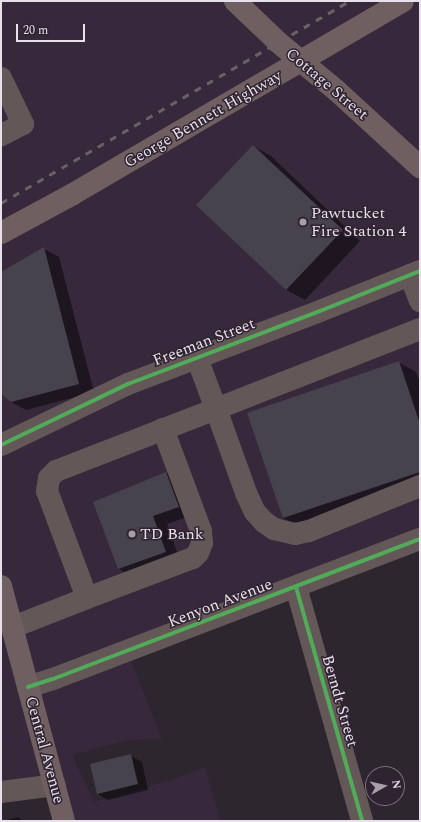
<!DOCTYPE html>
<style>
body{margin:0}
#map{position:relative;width:421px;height:822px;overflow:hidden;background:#2d262e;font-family:Spectral,serif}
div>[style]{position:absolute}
.built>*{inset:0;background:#37293b}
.shadow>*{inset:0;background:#0007}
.building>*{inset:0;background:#47434e}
.minor>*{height:22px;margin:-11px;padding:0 11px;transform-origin:11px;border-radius:11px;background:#645758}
.major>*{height:22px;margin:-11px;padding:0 11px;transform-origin:11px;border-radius:11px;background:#6f5f61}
.rail>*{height:3px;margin-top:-1.5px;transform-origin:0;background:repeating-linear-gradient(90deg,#696265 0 7px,transparent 0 14px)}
.cycleway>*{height:4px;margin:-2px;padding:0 2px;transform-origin:2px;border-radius:2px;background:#51ab58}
.dots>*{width:11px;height:11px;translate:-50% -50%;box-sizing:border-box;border:2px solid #2f2331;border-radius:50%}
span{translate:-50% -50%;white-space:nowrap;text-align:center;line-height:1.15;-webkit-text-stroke:3px #2f2331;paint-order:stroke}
.street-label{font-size:16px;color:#e8e0ea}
.poi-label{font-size:16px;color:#e8e0ea}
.left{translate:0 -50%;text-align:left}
.frame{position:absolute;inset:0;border:2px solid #e8e0ea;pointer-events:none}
.north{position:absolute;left:365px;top:766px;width:40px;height:40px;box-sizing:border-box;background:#2f2331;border:1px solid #796f7b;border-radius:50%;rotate:82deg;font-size:11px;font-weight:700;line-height:16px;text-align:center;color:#e8e0ea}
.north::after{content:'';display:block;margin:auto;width:14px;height:18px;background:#a79fa8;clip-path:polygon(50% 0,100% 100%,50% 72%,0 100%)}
.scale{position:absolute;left:16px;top:24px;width:69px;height:18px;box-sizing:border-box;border:2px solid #e8e0ea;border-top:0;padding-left:5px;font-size:12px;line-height:14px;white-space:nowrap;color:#e8e0ea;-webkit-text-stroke:3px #2f2331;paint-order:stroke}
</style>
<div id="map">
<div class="built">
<div style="clip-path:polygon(1px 1px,420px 1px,420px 539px,130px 658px,162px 739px,127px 740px,72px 755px,94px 802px,171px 780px,205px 767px,220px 821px,55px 821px,44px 791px,1px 796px)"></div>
</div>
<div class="shadow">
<div style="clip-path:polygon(253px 146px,271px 156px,360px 241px,305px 300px,287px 290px,197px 205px)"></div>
<div style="clip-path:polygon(44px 249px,59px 257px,94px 392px,26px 410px,11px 402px,1px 393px,1px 273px)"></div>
<div style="clip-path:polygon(398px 362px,416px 372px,420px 383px,420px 488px,301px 528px,283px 518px)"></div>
<div style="clip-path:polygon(166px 473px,181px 482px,193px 515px,167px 524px,180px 560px,134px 577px,119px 569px,94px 502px)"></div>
<div style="clip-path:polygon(131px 756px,142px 762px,148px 790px,108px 800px,98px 794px)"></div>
<div style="clip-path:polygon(18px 817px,24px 821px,4px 821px)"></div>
</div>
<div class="building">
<div style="clip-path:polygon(253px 145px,343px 230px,286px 290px,196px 205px)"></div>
<div style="clip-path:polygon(44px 247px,79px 384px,11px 402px,1px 394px,1px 272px)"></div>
<div style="clip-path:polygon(399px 361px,420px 424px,420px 472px,283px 518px,247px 413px)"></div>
<div style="clip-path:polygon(166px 472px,179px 507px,153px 516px,166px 552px,118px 569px,93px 502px)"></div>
<div style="clip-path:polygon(131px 754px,138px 784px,97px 794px,90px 764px)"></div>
</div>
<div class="minor">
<div style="left:1px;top:78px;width:51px;rotate:64.4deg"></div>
<div style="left:23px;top:124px;width:25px;rotate:153deg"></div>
<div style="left:410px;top:275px;width:28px;rotate:69deg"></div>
<div style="left:420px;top:329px;width:219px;rotate:158.6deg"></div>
<div style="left:216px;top:409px;width:89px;rotate:70.3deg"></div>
<div style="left:246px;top:493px;width:21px;rotate:65deg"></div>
<div style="left:255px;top:512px;width:13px;rotate:48deg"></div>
<div style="left:264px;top:522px;width:12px;rotate:35deg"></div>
<div style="left:274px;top:529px;width:22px;rotate:13deg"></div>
<div style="left:295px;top:534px;width:14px;rotate:-12deg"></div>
<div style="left:309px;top:531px;width:120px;rotate:-22.1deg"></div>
<div style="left:1px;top:445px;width:141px;rotate:-25.7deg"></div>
<div style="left:128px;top:384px;width:205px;rotate:-20.8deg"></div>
<div style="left:320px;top:311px;width:108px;rotate:-21.8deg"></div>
<div style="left:296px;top:587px;width:243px;rotate:74.2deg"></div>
<div style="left:87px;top:598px;width:113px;rotate:-20.7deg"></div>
<div style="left:193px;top:558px;width:7px;rotate:-45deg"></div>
<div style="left:198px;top:553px;width:11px;rotate:-68deg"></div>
<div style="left:202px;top:543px;width:12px;rotate:-95deg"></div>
<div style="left:201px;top:531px;width:109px;rotate:-110.4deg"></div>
<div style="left:13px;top:627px;width:79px;rotate:-21.4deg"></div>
<div style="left:87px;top:598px;width:114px;rotate:-110.5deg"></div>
<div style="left:47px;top:491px;width:13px;rotate:-81deg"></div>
<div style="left:49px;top:478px;width:10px;rotate:-45deg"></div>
<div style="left:56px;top:471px;width:172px;rotate:-21.2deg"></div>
<div style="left:216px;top:409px;width:54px;rotate:-110.4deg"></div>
<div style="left:28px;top:687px;width:26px;rotate:-18deg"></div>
<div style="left:53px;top:679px;width:393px;rotate:-20.9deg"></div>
<div style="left:1px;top:792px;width:54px;rotate:-7.4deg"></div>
</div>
<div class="major">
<div style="left:235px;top:1px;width:61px;rotate:43.7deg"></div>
<div style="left:279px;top:43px;width:75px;rotate:39.6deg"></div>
<div style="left:337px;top:91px;width:113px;rotate:42.5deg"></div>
<div style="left:1px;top:233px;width:82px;rotate:-28.4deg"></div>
<div style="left:73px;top:194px;width:382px;rotate:-30.3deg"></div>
<div style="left:1px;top:586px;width:243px;rotate:75deg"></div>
</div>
<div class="rail">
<div style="left:1px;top:203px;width:403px;rotate:-30.1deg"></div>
</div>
<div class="cycleway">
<div style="left:1px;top:445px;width:141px;rotate:-25.7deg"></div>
<div style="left:128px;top:384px;width:205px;rotate:-20.8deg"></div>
<div style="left:320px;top:311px;width:108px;rotate:-21.8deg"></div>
<div style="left:296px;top:587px;width:243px;rotate:74.2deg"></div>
<div style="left:28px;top:687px;width:26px;rotate:-18deg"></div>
<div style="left:53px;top:679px;width:393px;rotate:-20.9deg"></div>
</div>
<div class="dots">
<div style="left:303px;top:222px;background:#a79fa8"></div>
<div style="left:132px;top:534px;background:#a79fa8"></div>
</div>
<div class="street-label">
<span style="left:327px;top:84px;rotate:40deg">Cottage Street</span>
<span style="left:203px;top:119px;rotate:-30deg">George Bennett Highway</span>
<span style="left:204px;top:342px;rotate:-21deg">Freeman Street</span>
<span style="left:220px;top:603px;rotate:-21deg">Kenyon Avenue</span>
<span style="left:340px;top:701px;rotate:74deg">Berndt Street</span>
<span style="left:45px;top:750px;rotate:75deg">Central Avenue</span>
</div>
<div class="poi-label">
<span class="left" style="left:311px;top:222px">Pawtucket<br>Fire Station 4</span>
<span class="left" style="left:140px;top:534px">TD Bank</span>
</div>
<div class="frame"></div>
<div class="north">N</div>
<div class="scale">20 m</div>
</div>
